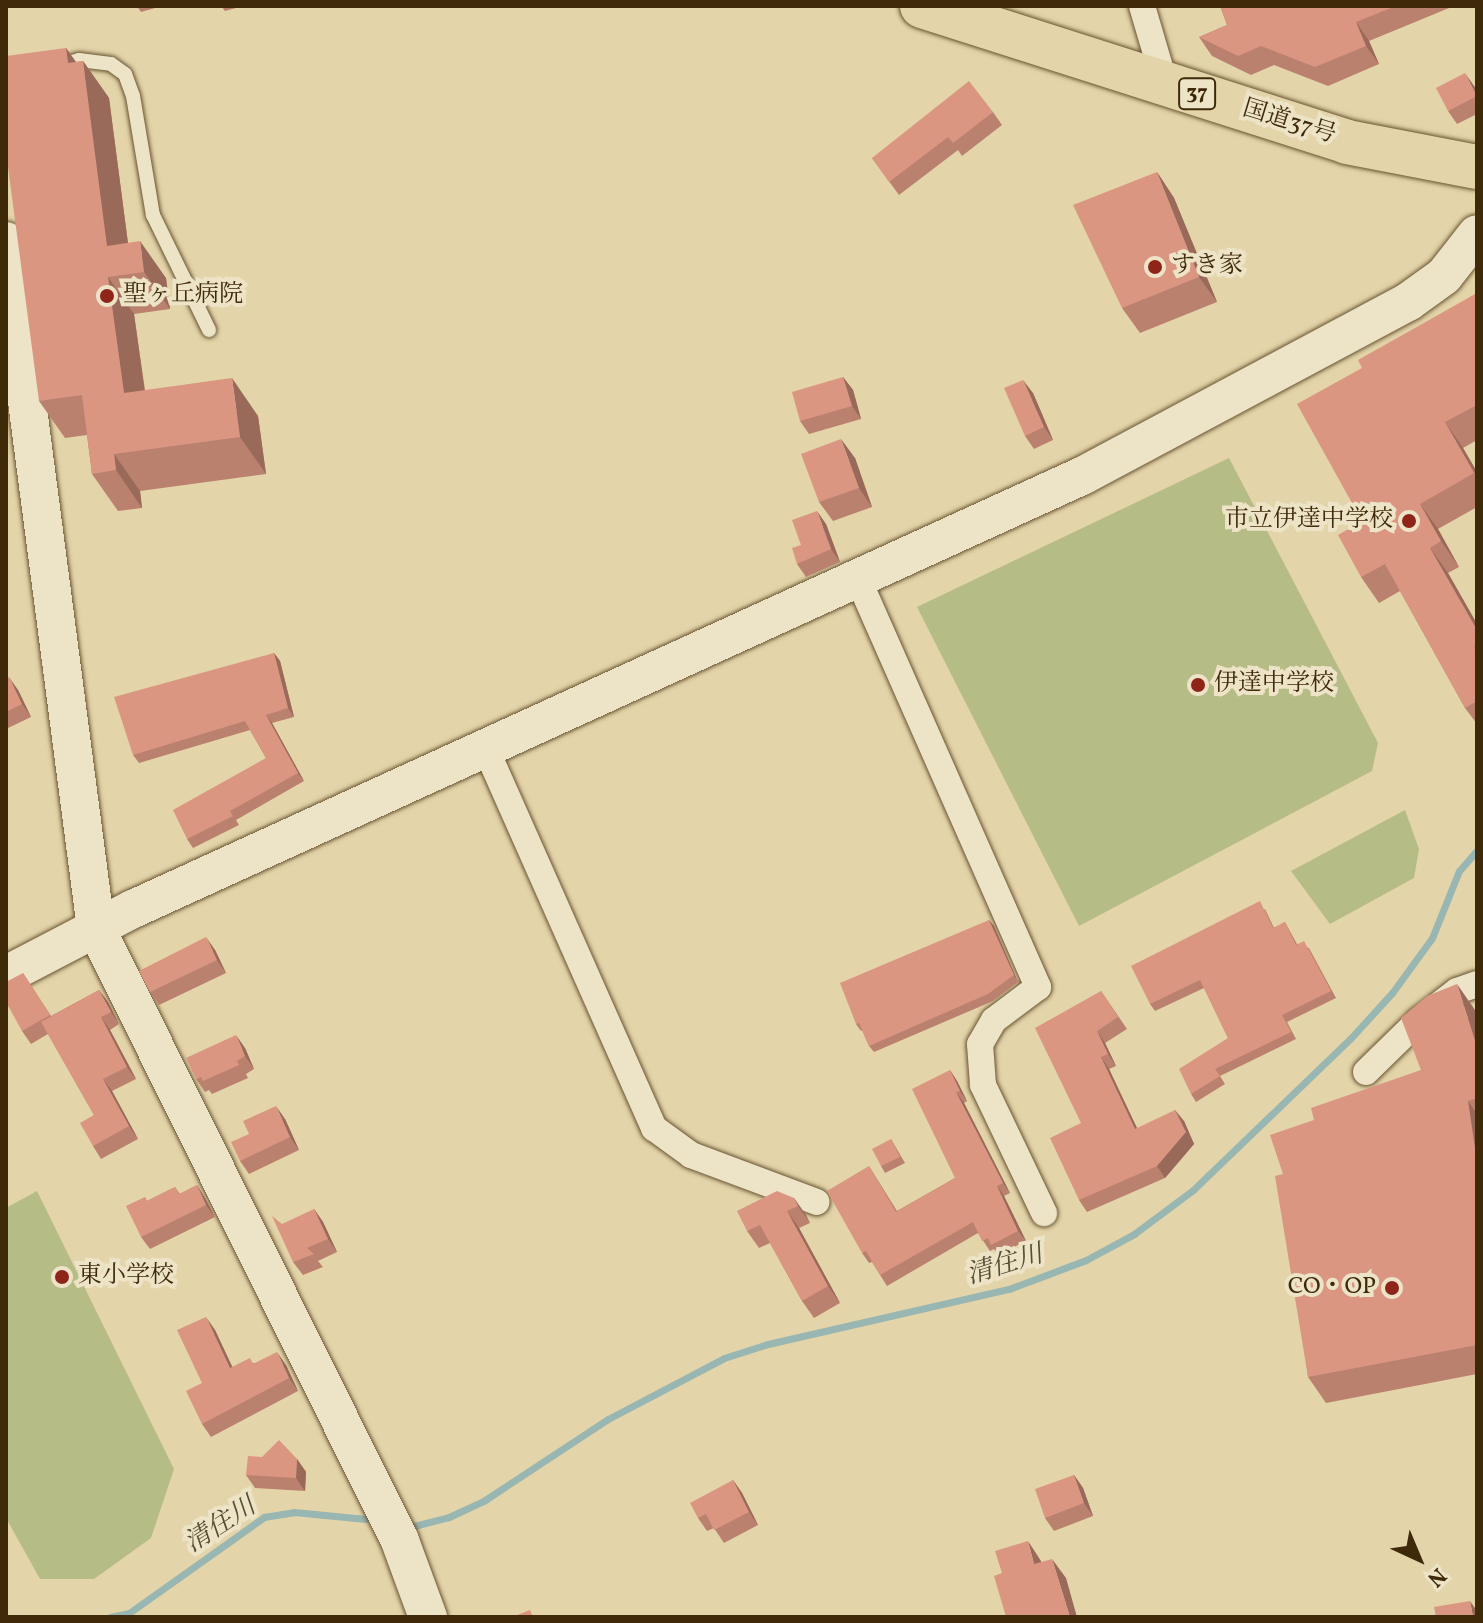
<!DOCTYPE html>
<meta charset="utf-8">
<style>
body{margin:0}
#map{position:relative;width:1483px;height:1623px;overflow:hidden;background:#e4d4a9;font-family:Vollkorn,"Noto Serif JP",serif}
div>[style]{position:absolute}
.green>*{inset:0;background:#b6bc86}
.stream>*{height:7px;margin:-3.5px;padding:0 3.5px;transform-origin:3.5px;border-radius:3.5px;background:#98b6b2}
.roads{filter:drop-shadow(0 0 2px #685431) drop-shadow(0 0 2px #685431)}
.lane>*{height:14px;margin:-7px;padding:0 7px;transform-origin:7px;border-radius:7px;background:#ede3c7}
.street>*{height:26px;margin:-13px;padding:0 13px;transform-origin:13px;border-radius:13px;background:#ede3c7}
.secondary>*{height:38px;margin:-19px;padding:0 19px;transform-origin:19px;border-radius:19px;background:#ede3c7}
.highway>*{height:44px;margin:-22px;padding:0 22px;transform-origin:22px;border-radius:22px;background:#e4d4a9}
.wall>*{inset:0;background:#bb816f}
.shaded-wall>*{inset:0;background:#99695a}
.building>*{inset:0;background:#da9681}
.dots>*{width:22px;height:22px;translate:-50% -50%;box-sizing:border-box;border:4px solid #ede3c7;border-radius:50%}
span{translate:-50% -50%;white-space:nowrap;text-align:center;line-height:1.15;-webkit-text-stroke:8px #ede3c7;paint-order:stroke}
.shield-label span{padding:2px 6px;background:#ede3c7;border:2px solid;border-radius:6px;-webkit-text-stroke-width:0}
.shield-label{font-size:22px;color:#3e2909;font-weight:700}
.street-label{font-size:24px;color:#3e2909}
.poi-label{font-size:24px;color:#3e2909}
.left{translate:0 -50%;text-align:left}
.right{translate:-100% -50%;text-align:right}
.water-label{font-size:26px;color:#544c33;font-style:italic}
.frame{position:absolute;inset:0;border:8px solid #3e2909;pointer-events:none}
.north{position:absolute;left:1379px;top:1519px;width:80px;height:80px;-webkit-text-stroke:6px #ede3c7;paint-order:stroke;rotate:136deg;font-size:22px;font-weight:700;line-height:32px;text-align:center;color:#3e2909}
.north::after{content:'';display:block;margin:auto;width:28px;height:36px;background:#3e2909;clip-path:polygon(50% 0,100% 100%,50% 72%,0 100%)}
</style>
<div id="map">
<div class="green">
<div style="clip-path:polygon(1229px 458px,1378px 743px,1372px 771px,1079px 926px,917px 607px)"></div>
<div style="clip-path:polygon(1405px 810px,1419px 849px,1414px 878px,1330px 924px,1291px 871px)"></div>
<div style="clip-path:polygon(37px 1191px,174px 1469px,151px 1538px,94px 1579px,40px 1579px,6px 1518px,6px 1208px)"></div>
</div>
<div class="stream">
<div style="left:410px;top:1527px;width:40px;rotate:-14.4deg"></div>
<div style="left:449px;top:1517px;width:40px;rotate:-25deg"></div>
<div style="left:485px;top:1500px;width:147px;rotate:-33.4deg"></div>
<div style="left:608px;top:1419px;width:131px;rotate:-27.7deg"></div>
<div style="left:724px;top:1358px;width:46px;rotate:-17.7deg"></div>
<div style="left:768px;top:1344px;width:247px;rotate:-12.9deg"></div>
<div style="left:1009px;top:1289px;width:82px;rotate:-20.6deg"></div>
<div style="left:1086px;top:1260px;width:55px;rotate:-28.4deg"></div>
<div style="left:1134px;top:1234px;width:74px;rotate:-36.7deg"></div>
<div style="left:1193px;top:1190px;width:218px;rotate:-43.9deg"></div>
<div style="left:1350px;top:1039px;width:62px;rotate:-47.6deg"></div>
<div style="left:1392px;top:993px;width:68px;rotate:-54deg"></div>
<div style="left:1432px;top:938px;width:72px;rotate:-68.1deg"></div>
<div style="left:1459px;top:871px;width:28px;rotate:-49deg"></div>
<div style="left:110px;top:1617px;width:19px;rotate:-12deg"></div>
<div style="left:129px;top:1613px;width:166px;rotate:-35.4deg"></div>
<div style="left:264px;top:1517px;width:30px;rotate:-9deg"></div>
<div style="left:294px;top:1512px;width:72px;rotate:5.6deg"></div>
</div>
<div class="roads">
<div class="lane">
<div style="left:57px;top:66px;width:23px;rotate:-15deg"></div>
<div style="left:79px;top:60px;width:32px;rotate:7deg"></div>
<div style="left:111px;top:64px;width:17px;rotate:36deg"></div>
<div style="left:125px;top:74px;width:23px;rotate:70deg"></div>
<div style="left:133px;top:96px;width:121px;rotate:80.5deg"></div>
<div style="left:153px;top:215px;width:128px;rotate:64deg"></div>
</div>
<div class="street">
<div style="left:1142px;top:6px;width:81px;rotate:73.6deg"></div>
<div style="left:859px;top:581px;width:444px;rotate:66.2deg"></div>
<div style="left:1038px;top:987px;width:55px;rotate:143.1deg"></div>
<div style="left:994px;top:1020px;width:28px;rotate:120deg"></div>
<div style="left:980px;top:1044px;width:41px;rotate:85.8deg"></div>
<div style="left:983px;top:1085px;width:142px;rotate:64.5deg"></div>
<div style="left:486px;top:749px;width:415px;rotate:66.1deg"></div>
<div style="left:654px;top:1128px;width:46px;rotate:36.1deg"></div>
<div style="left:691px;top:1155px;width:134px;rotate:20.5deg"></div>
<div style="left:1366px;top:1072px;width:73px;rotate:-44.4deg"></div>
<div style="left:1418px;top:1021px;width:49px;rotate:-37.6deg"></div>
<div style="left:1457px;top:991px;width:21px;rotate:-19deg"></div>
</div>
<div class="secondary">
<div style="left:6px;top:241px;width:693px;rotate:82.54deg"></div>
<div style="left:96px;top:928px;width:684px;rotate:63.62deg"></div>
<div style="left:400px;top:1541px;width:81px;rotate:69.8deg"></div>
<div style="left:6px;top:975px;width:143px;rotate:-27.5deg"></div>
<div style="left:133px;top:909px;width:1043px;rotate:-24.53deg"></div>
<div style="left:1082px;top:476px;width:370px;rotate:-28.1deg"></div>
<div style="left:1408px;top:302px;width:44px;rotate:-35.8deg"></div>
<div style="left:1444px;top:276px;width:53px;rotate:-51.8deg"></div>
</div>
<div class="highway">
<div style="left:922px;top:6px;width:446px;rotate:17.7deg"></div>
<div style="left:1347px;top:142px;width:132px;rotate:10.9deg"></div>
</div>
</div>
<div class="wall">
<div style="clip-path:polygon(137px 6px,162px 6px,141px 12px)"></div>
<div style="clip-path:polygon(221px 6px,243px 6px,225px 11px)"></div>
<div style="clip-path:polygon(1220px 6px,1454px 6px,1369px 41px,1379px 64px,1328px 86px,1274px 65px,1251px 75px,1212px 56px,1199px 37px,1227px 25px)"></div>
<div style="clip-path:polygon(66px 48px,76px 62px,83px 61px,109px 98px,128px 243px,166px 278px,170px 309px,134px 314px,145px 390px,258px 416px,266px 474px,140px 491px,142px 508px,118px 511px,92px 474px,87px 435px,65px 438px,39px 401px)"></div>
<div style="clip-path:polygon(1474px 86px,1477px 91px,1477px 114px,1457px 124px,1448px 111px)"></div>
<div style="clip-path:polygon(993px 112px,1002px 125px,962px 156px,958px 150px,899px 195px,872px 158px)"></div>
<div style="clip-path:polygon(1157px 172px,1174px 198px,1217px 302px,1140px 333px,1122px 308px)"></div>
<div style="clip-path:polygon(1477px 293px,1477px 440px,1463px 448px,1477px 472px,1477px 507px,1438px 529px,1459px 567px,1448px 573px,1477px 624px,1477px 724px,1465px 708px,1400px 591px,1379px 603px,1361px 577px,1362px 368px)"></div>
<div style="clip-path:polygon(843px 377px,853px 390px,861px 419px,809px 434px,800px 421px)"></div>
<div style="clip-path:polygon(1033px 393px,1053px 440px,1034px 449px,1025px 436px)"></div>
<div style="clip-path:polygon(855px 458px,872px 507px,833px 521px,819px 502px)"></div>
<div style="clip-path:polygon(826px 524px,840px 562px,806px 577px,797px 564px,801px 545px)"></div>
<div style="clip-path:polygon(274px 653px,280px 661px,294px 717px,272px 723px,304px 781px,236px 820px,239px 825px,193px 848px,187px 839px,266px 758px,250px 730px,139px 763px,133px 755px)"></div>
<div style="clip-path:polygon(6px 679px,18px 690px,31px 717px,6px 729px)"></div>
<div style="clip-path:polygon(1265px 909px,1274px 928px,1285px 922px,1297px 944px,1309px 948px,1336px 998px,1287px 1022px,1296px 1039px,1220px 1076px,1225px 1084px,1196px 1102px,1191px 1094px,1228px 1038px,1204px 988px,1155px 1011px,1150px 1004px)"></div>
<div style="clip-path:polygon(989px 920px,994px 926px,1018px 982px,993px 1001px,874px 1052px,869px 1046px,862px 1030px,861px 1031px,856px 1024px)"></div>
<div style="clip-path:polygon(215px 950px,226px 973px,159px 1005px,150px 992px)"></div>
<div style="clip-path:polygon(23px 973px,51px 1016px,99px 990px,108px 1002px,119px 1024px,110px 1030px,136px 1079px,112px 1091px,138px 1139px,101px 1159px,93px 1146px,94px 1115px,48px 1034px,31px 1044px,22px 1031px)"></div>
<div style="clip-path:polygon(1101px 991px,1127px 1029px,1105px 1043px,1116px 1066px,1109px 1069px,1137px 1128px,1184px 1121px,1194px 1144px,1165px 1178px,1087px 1212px,1079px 1200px,1081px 1123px)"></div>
<div style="clip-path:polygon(1475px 1010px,1477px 1017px,1477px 1374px,1326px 1403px,1308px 1377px,1283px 1174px,1314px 1120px,1421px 1070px)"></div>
<div style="clip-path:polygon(245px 1048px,254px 1069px,246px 1074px,248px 1078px,212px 1094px,209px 1090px,205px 1092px,196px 1079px)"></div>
<div style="clip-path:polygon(950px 1070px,957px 1081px,967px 1101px,964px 1103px,1010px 1193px,1004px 1196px,1026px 1241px,998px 1255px,994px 1249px,990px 1251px,978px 1233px,887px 1286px,872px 1262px,869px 1263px,862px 1253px,869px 1166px,897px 1211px,955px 1178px)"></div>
<div style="clip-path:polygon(285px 1119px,299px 1150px,249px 1174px,240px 1161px,249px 1134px)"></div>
<div style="clip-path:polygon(891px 1139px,905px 1163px,885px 1173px,881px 1166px)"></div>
<div style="clip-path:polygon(197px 1185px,205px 1198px,215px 1217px,150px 1249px,141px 1237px,145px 1197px,147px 1201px,175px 1187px,180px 1194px)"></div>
<div style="clip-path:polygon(794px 1198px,810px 1223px,799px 1228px,840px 1303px,814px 1318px,802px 1301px,770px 1243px,759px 1248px,747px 1231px)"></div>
<div style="clip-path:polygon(314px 1209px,323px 1222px,337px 1252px,318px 1261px,323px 1267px,303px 1275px,293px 1262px)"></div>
<div style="clip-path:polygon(215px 1330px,232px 1367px,254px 1363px,286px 1365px,298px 1391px,211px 1437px,202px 1424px,202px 1383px)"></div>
<div style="clip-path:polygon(297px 1459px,306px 1472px,305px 1491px,255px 1488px,246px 1475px)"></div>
<div style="clip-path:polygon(1074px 1475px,1083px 1488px,1093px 1516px,1054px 1531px,1045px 1518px)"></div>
<div style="clip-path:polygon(733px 1480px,742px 1493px,758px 1525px,724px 1543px,714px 1528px,707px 1531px,698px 1518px)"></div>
</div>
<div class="shaded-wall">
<div style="clip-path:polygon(1356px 22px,1369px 41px,1379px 64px,1366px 46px)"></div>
<div style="clip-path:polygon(66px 48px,85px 75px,83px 61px,109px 98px,132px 274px,107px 246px,68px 63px)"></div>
<div style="clip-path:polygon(1465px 73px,1474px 86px,1477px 91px,1477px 97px)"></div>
<div style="clip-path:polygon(1157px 172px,1174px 198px,1217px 302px,1199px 277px)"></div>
<div style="clip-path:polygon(140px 241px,166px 278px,170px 309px,144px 272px)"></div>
<div style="clip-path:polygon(108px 277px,134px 314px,150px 430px,124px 393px)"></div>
<div style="clip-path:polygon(843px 377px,853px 390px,861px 419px,852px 406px)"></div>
<div style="clip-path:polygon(232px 378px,258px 416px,266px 474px,240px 437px)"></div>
<div style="clip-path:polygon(1023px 380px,1033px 393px,1053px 440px,1044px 427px)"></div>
<div style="clip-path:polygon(1445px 422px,1463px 448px,1477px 472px,1477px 477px)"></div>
<div style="clip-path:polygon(841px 439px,855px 458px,872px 507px,859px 488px)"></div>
<div style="clip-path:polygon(114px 454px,140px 491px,142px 508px,116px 470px)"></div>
<div style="clip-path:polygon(1420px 504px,1438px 529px,1459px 567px,1441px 541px)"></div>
<div style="clip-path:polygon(817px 511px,826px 524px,840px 562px,831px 549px)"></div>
<div style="clip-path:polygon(1430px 548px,1448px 573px,1477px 624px,1477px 630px)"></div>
<div style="clip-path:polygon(274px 653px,280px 661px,294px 717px,288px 708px)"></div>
<div style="clip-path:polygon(9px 677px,18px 690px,31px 717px,22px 704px)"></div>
<div style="clip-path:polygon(266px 715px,272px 723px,304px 781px,298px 773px)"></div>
<div style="clip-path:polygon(989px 920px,994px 926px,1018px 982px,1014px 975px)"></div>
<div style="clip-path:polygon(206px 937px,215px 950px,226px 973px,217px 960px)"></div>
<div style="clip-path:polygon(1457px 984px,1475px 1010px,1477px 1017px,1477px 1047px)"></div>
<div style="clip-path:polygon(99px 990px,108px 1002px,119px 1024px,111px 1012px)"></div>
<div style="clip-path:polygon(101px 1017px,110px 1030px,136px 1079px,127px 1067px)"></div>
<div style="clip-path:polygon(1097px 1031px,1105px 1043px,1116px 1066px,1108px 1054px)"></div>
<div style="clip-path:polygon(236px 1035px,245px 1048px,254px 1069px,245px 1056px)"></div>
<div style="clip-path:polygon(1101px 1057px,1109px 1069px,1143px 1141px,1135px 1129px)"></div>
<div style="clip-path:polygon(950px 1070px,957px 1081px,967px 1101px,960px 1091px)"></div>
<div style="clip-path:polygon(103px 1079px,112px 1091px,138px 1139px,129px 1126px)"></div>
<div style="clip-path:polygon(956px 1092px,964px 1103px,1010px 1193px,1003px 1183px)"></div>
<div style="clip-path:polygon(1468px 1101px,1477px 1114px,1477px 1162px)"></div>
<div style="clip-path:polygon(276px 1106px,285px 1119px,299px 1150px,290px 1137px)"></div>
<div style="clip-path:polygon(1175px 1110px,1184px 1121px,1194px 1144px,1165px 1178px,1157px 1166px)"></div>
<div style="clip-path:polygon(197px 1185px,205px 1198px,215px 1217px,206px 1205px)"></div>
<div style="clip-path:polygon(997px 1186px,1004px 1196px,1026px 1241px,1018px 1231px)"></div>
<div style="clip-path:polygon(794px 1198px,806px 1215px,810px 1223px,798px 1206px)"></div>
<div style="clip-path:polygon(314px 1209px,323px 1222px,337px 1252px,328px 1239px)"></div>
<div style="clip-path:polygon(787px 1211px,799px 1228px,840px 1303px,828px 1286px)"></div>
<div style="clip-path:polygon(206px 1317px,215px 1330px,239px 1381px,230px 1368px)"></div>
<div style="clip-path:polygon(277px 1352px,286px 1365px,298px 1391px,289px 1378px)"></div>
<div style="clip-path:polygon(297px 1459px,306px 1472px,305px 1491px,296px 1478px)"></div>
<div style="clip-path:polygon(1074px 1475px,1083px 1488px,1093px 1516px,1084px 1503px)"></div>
<div style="clip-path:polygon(733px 1480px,742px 1493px,758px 1525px,749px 1512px)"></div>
<div style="clip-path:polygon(1028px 1541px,1041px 1561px,1048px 1583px,1034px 1564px)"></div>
<div style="clip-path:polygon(1052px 1559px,1066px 1578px,1077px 1617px,1070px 1617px)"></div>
<div style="clip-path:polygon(1470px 1601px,1477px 1611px,1477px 1617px,1473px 1617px)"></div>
</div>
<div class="building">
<div style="clip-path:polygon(1220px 6px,1396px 6px,1356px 22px,1366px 46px,1315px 67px,1261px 46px,1238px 56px,1199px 37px,1227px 25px)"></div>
<div style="clip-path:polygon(66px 48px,68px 63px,83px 61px,107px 246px,140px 241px,144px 272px,108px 277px,124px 393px,232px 378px,240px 437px,114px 454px,116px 470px,92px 474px,82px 395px,39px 401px,6px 152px,6px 56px)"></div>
<div style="clip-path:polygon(1465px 73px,1477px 96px,1448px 111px,1436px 88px)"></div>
<div style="clip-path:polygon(969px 81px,993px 112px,953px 143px,948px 137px,889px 182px,872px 158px)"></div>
<div style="clip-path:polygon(1157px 172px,1199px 277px,1122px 308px,1073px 205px)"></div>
<div style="clip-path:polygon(1477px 293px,1477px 405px,1445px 422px,1474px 473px,1420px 504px,1441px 541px,1430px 548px,1477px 630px,1477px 646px,1474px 647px,1477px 653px,1477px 701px,1465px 708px,1385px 564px,1361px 577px,1338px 535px,1362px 521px,1297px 404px,1362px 368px,1358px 360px)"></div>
<div style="clip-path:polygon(843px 377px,852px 406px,800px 421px,792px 392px)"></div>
<div style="clip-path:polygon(1023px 380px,1044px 427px,1025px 436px,1004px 388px)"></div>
<div style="clip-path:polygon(841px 439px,859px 488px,819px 502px,801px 454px)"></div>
<div style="clip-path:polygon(817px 511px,831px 549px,797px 564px,792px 548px,801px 545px,792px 520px)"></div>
<div style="clip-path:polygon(274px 653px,288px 708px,266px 715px,298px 773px,230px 811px,233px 816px,187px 839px,173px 810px,266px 758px,245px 721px,133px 755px,114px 697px)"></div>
<div style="clip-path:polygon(9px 677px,22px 704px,6px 712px,6px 679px)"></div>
<div style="clip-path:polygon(1260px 901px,1273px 928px,1285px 922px,1296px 945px,1304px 941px,1331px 991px,1282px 1015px,1291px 1032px,1215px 1069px,1220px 1076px,1191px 1094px,1179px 1069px,1228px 1038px,1200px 980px,1150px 1004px,1131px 966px)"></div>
<div style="clip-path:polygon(989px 920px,1014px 975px,988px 994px,869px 1046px,859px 1023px,856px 1024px,840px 983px)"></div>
<div style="clip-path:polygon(206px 937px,217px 960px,150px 992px,139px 971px)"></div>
<div style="clip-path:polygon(23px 973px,50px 1015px,22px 1031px,6px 1002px,6px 982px)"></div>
<div style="clip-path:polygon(1457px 984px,1477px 1047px,1477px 1098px,1468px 1101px,1477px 1162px,1477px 1345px,1308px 1377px,1275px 1176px,1283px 1174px,1270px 1135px,1314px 1120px,1311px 1108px,1421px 1070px,1401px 1018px,1427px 996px)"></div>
<div style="clip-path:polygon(99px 990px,111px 1012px,101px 1017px,127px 1067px,103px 1079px,129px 1126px,93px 1146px,80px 1123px,94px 1115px,41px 1022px)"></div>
<div style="clip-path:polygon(1101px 991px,1118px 1017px,1097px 1031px,1108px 1054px,1101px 1057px,1135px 1129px,1175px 1110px,1186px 1132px,1157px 1166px,1079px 1200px,1050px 1138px,1081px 1123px,1035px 1028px)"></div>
<div style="clip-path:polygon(236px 1035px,245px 1056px,237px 1061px,239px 1065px,203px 1081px,201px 1077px,196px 1079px,186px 1058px)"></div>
<div style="clip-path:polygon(950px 1070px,960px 1091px,956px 1092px,1003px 1183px,997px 1186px,1018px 1231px,991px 1245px,988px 1238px,982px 1241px,973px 1222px,880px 1275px,866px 1251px,862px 1253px,827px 1191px,869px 1166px,896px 1212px,955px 1178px,912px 1089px)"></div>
<div style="clip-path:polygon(276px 1106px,290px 1137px,240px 1161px,231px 1142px,249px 1134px,243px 1121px)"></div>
<div style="clip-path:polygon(891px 1139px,900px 1157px,881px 1166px,872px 1149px)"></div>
<div style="clip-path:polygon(197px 1185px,206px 1205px,141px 1237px,126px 1206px,145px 1197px,147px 1201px,175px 1187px,179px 1194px)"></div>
<div style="clip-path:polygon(777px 1191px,794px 1198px,798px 1206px,787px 1211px,828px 1286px,802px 1301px,760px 1225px,747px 1231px,737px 1211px)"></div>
<div style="clip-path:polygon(314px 1209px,328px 1239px,307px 1248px,314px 1254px,293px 1262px,272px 1216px,282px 1224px)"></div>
<div style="clip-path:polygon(206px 1317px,230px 1368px,250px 1358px,253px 1364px,277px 1352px,289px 1378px,202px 1424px,186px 1391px,202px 1383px,177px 1330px)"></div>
<div style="clip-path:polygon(279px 1440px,297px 1459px,296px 1478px,246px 1475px,248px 1456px,262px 1457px)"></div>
<div style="clip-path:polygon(1074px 1475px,1084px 1503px,1045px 1518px,1035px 1489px)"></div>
<div style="clip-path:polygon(733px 1480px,749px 1512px,714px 1530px,706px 1514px,698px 1518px,690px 1503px)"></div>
<div style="clip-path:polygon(1028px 1541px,1034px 1564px,1052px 1559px,1070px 1617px,1006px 1617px,994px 1576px,1002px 1573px,995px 1551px)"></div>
<div style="clip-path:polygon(1470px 1601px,1473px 1617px,1436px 1617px,1434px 1607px)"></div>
<div style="clip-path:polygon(530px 1610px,533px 1617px,512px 1617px)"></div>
</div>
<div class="dots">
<div style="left:1155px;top:267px;background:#8f2418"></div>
<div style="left:107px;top:296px;background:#8f2418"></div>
<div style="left:1409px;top:521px;background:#8f2418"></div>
<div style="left:1198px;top:685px;background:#8f2418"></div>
<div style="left:62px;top:1277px;background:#8f2418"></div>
<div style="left:1392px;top:1288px;background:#8f2418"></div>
</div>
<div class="shield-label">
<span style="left:1197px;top:94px">37</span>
</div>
<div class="street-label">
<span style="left:1289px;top:123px;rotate:17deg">国道37号</span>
</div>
<div class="poi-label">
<span class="left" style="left:1171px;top:267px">すき家</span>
<span class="left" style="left:123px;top:296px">聖ヶ丘病院</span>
<span class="right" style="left:1393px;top:521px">市立伊達中学校</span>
<span class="left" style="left:1214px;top:685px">伊達中学校</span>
<span class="left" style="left:78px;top:1277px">東小学校</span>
<span class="right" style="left:1376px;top:1288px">CO・OP</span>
</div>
<div class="water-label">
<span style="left:1005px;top:1266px;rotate:-17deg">清住川</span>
<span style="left:221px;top:1526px;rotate:-33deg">清住川</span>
</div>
<div class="frame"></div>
<div class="north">N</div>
</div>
